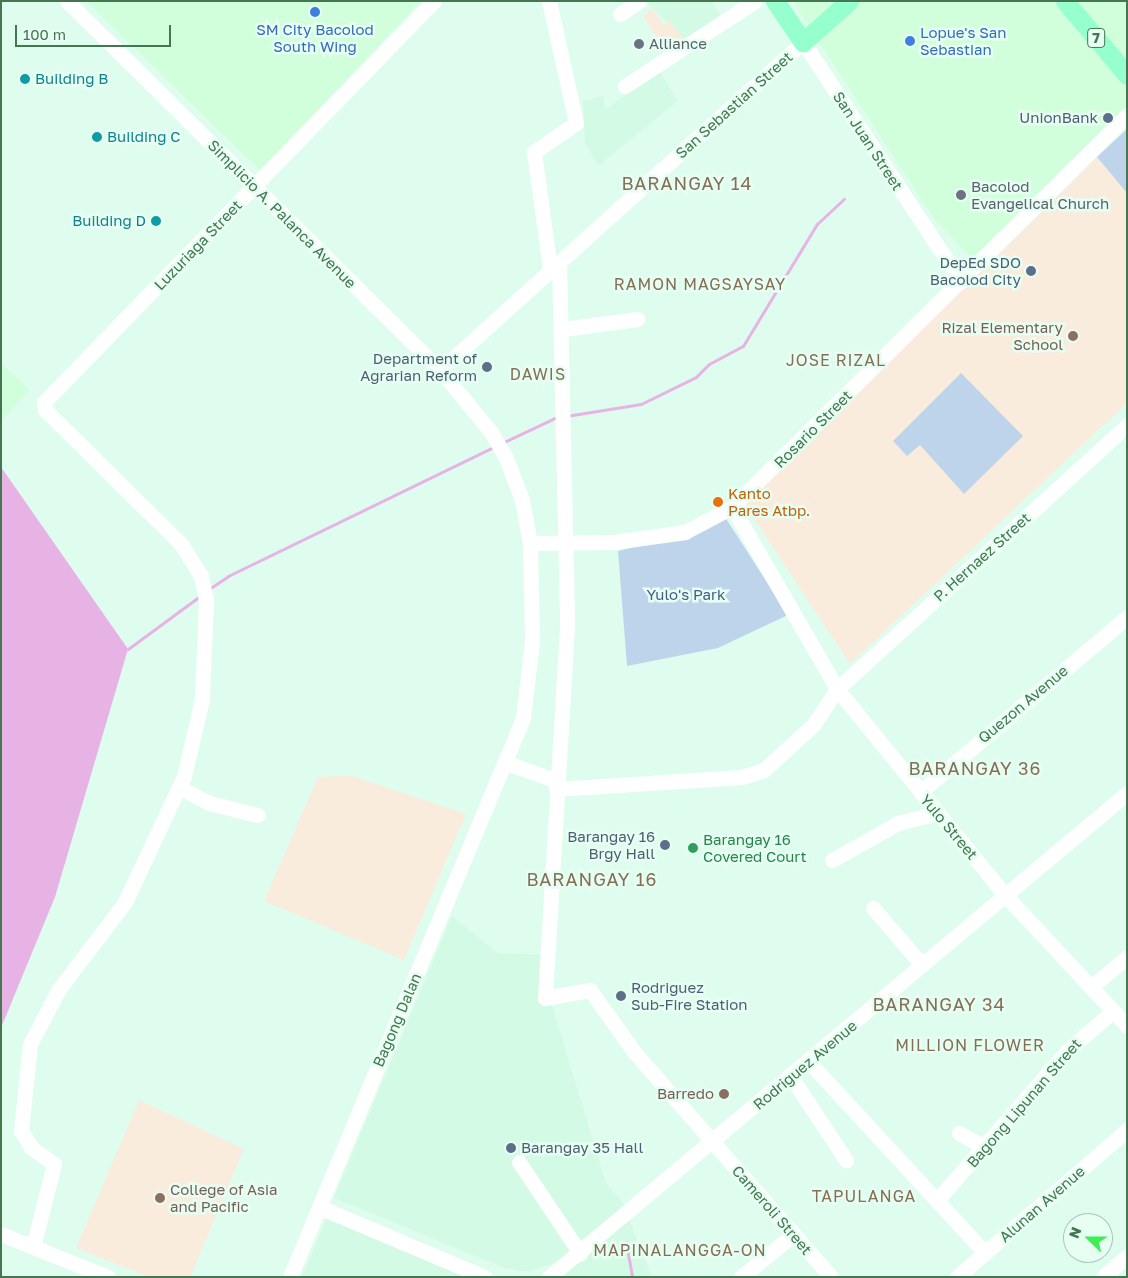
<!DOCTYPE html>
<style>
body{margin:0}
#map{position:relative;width:1128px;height:1278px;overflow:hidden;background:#dffdef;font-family:"Golos Text",sans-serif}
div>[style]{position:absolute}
.residential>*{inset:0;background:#d3fae5}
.commercial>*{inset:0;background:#d2ffdb}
.education>*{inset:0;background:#f9ecdc}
.green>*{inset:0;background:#bed4eb}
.water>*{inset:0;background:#e7b3e5}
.stream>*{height:3px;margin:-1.5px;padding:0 1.5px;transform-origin:1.5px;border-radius:1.5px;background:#e7b3e5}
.minor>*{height:15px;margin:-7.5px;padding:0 7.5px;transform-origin:7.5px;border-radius:7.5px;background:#fff}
.major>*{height:19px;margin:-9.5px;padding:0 9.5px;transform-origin:9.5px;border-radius:9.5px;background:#95ffcd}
.dots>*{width:14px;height:14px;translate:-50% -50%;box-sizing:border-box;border:2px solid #e7fff3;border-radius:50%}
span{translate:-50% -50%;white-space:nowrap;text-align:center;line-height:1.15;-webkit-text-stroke:5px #e7fff3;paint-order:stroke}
.shield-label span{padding:1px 4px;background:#e7fff3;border:1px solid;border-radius:4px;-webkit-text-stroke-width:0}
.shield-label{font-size:14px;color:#467552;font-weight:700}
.shop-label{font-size:15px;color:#366cbe}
.left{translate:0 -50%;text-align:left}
.worship-label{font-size:15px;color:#5b616d}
.culture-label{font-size:15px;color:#0d838f}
.right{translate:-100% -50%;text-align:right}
.street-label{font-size:15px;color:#467552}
.service-label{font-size:15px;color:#4e5e75}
.education-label{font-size:15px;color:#785e54}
.food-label{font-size:15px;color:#c56008}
.park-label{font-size:15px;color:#425d87}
.leisure-label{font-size:15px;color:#27864d}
.neighbourhood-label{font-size:16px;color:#856f55;letter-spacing:1px}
.quarter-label{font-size:18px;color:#856f55;letter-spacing:1px}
.frame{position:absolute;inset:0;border:2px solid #467552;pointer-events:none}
.north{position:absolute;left:1063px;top:1213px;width:50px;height:50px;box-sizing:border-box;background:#e7fff3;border:1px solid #a7c8b3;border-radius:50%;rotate:292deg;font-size:14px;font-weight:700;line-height:20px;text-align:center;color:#467552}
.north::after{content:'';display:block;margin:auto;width:18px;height:22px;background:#3def53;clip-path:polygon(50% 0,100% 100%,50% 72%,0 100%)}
.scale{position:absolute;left:15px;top:25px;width:156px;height:22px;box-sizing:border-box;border:2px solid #467552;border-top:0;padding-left:6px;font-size:15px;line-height:18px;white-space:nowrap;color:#467552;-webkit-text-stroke:4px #e7fff3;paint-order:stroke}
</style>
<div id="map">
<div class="residential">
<div style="clip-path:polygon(646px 1px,711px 1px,721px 17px,685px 41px)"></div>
<div style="clip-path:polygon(659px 71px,678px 101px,598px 166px,585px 143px,583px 101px,603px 96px,605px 110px)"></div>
<div style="clip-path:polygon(452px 916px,498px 953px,551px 955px,550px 999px,606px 1183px,626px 1207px,565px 1259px,529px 1272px,504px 1268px,334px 1198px)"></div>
<div style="clip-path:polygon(327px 1217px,471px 1277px,302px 1277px)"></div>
<div style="clip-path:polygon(629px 1219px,652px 1277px,562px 1277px,621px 1224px)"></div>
</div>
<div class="commercial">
<div style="clip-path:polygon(86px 1px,421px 1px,260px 171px)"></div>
<div style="clip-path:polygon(792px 1px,1127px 1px,1127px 107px,972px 259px,934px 219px)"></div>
<div style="clip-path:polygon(1px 363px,30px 390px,1px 421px)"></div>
</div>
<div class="education">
<div style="clip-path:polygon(652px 8px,664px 25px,670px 21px,685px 41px,666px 52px,643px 16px)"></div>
<div style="clip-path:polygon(1097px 157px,1127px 193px,1127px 403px,850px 664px,745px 505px)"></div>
<div style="clip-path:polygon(352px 776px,466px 814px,404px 960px,264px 901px,318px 777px)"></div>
<div style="clip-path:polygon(139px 1100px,244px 1149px,190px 1277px,149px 1277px,76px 1248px)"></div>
</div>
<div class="green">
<div style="clip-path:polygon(1127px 129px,1127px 193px,1097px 157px)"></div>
<div style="clip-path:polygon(961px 373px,1023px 436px,964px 494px,920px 445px,907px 456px,893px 441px)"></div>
<div style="clip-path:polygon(725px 517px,788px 615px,718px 648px,627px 666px,618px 551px,687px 534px)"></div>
</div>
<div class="water">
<div style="clip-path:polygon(1px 467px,128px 649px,55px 897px,1px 1028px)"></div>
</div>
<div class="stream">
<div style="left:566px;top:416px;width:76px;rotate:-9.1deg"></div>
<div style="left:641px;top:404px;width:61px;rotate:-26.1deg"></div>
<div style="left:696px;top:377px;width:18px;rotate:-45deg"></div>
<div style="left:709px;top:364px;width:38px;rotate:-28deg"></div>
<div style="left:743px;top:346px;width:143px;rotate:-58.8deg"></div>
<div style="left:817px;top:224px;width:37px;rotate:-43deg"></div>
<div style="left:502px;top:443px;width:61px;rotate:-25.3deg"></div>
<div style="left:209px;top:589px;width:23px;rotate:-34deg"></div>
<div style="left:228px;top:576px;width:296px;rotate:-25.9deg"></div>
<div style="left:128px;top:649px;width:89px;rotate:-36.4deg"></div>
<div style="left:626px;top:1242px;width:36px;rotate:80deg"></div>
</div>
<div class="minor">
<div style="left:67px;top:1px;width:525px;rotate:44.69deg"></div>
<div style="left:440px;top:370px;width:80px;rotate:50.6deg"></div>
<div style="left:491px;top:432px;width:30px;rotate:60deg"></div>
<div style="left:506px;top:458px;width:45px;rotate:69.1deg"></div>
<div style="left:522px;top:500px;width:44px;rotate:79.5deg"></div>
<div style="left:530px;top:543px;width:99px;rotate:88.8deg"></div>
<div style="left:532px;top:642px;width:77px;rotate:96.8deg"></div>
<div style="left:523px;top:718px;width:606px;rotate:112.63deg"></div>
<div style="left:549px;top:1px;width:125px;rotate:77.5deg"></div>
<div style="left:576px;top:123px;width:51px;rotate:145.4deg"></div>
<div style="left:534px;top:152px;width:118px;rotate:82.2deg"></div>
<div style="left:620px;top:14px;width:23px;rotate:-34deg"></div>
<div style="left:625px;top:86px;width:155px;rotate:-33.2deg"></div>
<div style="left:559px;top:262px;width:365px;rotate:88.7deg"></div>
<div style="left:567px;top:627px;width:372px;rotate:93.4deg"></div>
<div style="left:545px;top:998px;width:46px;rotate:-10.1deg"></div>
<div style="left:590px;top:990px;width:77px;rotate:54.5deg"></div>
<div style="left:635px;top:1053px;width:298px;rotate:48.8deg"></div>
<div style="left:563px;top:329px;width:75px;rotate:-7.7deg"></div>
<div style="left:440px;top:370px;width:489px;rotate:-42.1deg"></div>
<div style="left:803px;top:42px;width:287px;rotate:56.6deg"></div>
<div style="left:732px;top:507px;width:210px;rotate:60deg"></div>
<div style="left:837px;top:689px;width:266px;rotate:50.8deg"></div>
<div style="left:1005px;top:895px;width:179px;rotate:47deg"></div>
<div style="left:530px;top:543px;width:84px;rotate:-0.7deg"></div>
<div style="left:614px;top:542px;width:72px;rotate:-8deg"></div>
<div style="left:685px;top:532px;width:53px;rotate:-28deg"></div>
<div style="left:732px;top:507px;width:556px;rotate:-44.78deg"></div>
<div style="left:504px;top:762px;width:56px;rotate:19.7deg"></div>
<div style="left:179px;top:787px;width:34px;rotate:28deg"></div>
<div style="left:209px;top:803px;width:50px;rotate:13.8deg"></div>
<div style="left:556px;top:789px;width:186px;rotate:-3.7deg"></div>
<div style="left:742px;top:777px;width:23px;rotate:-18deg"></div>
<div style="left:764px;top:770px;width:68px;rotate:-42.6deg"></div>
<div style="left:814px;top:724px;width:42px;rotate:-56.7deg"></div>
<div style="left:837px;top:689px;width:392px;rotate:-42.3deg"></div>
<div style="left:920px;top:792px;width:271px;rotate:-40.2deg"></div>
<div style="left:832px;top:860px;width:76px;rotate:-29.3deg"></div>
<div style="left:898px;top:823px;width:41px;rotate:-14deg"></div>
<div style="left:873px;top:908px;width:75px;rotate:49.3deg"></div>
<div style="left:1091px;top:987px;width:47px;rotate:-39.8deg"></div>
<div style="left:809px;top:1062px;width:260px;rotate:47.3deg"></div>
<div style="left:791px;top:1077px;width:100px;rotate:56.5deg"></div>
<div style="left:959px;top:1133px;width:31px;rotate:29deg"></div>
<div style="left:519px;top:1162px;width:110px;rotate:56.2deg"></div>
<div style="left:938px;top:1199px;width:199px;rotate:-48.9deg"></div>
<div style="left:1069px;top:1049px;width:58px;rotate:-40.8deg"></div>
<div style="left:319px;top:1207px;width:180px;rotate:22.9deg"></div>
<div style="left:1px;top:1234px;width:115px;rotate:21.9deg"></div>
<div style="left:33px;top:1247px;width:86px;rotate:-75.8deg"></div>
<div style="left:54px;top:1164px;width:29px;rotate:-144deg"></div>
<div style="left:31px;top:1147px;width:19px;rotate:-122deg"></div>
<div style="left:21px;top:1131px;width:87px;rotate:-84.1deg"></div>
<div style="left:30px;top:1044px;width:62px;rotate:-62.2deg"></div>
<div style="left:59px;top:989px;width:109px;rotate:-52.8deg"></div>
<div style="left:125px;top:902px;width:139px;rotate:-64.9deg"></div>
<div style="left:184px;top:776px;width:79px;rotate:-76.8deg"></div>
<div style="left:202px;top:699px;width:99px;rotate:-87.7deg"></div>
<div style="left:206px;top:600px;width:25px;rotate:-102deg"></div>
<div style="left:201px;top:576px;width:36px;rotate:-122deg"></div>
<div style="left:182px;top:545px;width:192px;rotate:-135.4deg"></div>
<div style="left:45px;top:410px;width:8px;rotate:-97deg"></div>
<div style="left:44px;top:402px;width:559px;rotate:-45.8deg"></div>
<div style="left:549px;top:1277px;width:754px;rotate:-39.94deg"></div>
<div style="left:741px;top:1277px;width:68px;rotate:-39.1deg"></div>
<div style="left:957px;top:1277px;width:225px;rotate:-40.9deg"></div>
<div style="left:1103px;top:1277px;width:32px;rotate:-41deg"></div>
</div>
<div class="major">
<div style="left:775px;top:1px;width:50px;rotate:55.7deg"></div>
<div style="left:803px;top:42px;width:62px;rotate:-41.7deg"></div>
<div style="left:1065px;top:1px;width:97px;rotate:50deg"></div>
</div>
<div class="dots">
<div style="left:315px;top:12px;background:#3f7fe0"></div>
<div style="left:910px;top:41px;background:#3f7fe0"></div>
<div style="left:639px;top:44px;background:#6b7280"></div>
<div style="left:25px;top:79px;background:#0f9aa8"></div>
<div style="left:1108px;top:118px;background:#5c6f8a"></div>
<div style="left:97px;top:137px;background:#0f9aa8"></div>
<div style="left:961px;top:195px;background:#6b7280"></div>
<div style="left:156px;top:221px;background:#0f9aa8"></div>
<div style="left:1031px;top:271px;background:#5c6f8a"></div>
<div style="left:1073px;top:336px;background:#8d6e63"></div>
<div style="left:487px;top:367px;background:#5c6f8a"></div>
<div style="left:718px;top:502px;background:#e8710a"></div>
<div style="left:665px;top:845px;background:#5c6f8a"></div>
<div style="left:693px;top:848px;background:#2e9e5b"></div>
<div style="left:621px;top:996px;background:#5c6f8a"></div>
<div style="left:724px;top:1094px;background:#8d6e63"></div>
<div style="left:511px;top:1148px;background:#5c6f8a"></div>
<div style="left:160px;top:1198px;background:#8d6e63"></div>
</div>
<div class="shield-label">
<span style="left:1096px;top:38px">7</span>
</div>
<div class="shop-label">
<span style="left:315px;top:38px">SM City Bacolod<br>South Wing</span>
<span class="left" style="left:920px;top:41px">Lopue's San<br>Sebastian</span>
</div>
<div class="worship-label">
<span class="left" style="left:649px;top:44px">Alliance</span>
<span class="left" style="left:971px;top:195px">Bacolod<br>Evangelical Church</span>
</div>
<div class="culture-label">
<span class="left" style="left:35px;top:79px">Building B</span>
<span class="left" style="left:107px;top:137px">Building C</span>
<span class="right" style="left:146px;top:221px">Building D</span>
</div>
<div class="street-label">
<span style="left:734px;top:105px;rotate:-42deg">San Sebastian Street</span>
<span style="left:868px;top:141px;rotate:57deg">San Juan Street</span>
<span style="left:282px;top:214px;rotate:45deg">Simplicio A. Palanca Avenue</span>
<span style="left:198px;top:245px;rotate:-46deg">Luzuriaga Street</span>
<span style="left:813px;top:429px;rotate:-45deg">Rosario Street</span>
<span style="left:982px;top:557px;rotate:-42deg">P. Hernaez Street</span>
<span style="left:1023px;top:704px;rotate:-40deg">Quezon Avenue</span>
<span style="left:949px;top:827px;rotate:50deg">Yulo Street</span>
<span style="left:397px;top:1020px;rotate:-67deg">Bagong Dalan</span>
<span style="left:805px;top:1065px;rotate:-40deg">Rodriguez Avenue</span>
<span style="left:1024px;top:1103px;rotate:-49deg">Bagong Lipunan Street</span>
<span style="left:1042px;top:1204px;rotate:-41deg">Alunan Avenue</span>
<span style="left:772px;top:1210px;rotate:49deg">Cameroli Street</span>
</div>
<div class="service-label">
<span class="right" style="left:1098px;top:118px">UnionBank</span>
<span class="right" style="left:1021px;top:271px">DepEd SDO<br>Bacolod City</span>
<span class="right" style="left:477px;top:367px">Department of<br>Agrarian Reform</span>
<span class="right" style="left:655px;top:845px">Barangay 16<br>Brgy Hall</span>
<span class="left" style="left:631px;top:996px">Rodriguez<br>Sub-Fire Station</span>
<span class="left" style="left:521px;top:1148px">Barangay 35 Hall</span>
</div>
<div class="education-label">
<span class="right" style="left:1063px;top:336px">Rizal Elementary<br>School</span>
<span class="right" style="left:714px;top:1094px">Barredo</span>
<span class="left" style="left:170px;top:1198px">College of Asia<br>and Pacific</span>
</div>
<div class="food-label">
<span class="left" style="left:728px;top:502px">Kanto<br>Pares Atbp.</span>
</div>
<div class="park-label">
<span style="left:686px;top:595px">Yulo's Park</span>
</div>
<div class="leisure-label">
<span class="left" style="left:703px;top:848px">Barangay 16<br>Covered Court</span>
</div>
<div class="neighbourhood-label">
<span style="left:700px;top:284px">RAMON MAGSAYSAY</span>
<span style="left:836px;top:360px">JOSE RIZAL</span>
<span style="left:538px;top:374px">DAWIS</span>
<span style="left:970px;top:1045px">MILLION FLOWER</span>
<span style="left:864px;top:1196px">TAPULANGA</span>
<span style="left:680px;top:1250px">MAPINALANGGA-ON</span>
</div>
<div class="quarter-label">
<span style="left:687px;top:183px">BARANGAY 14</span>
<span style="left:975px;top:768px">BARANGAY 36</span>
<span style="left:592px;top:879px">BARANGAY 16</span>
<span style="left:939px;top:1004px">BARANGAY 34</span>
</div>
<div class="frame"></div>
<div class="north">N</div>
<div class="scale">100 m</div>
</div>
